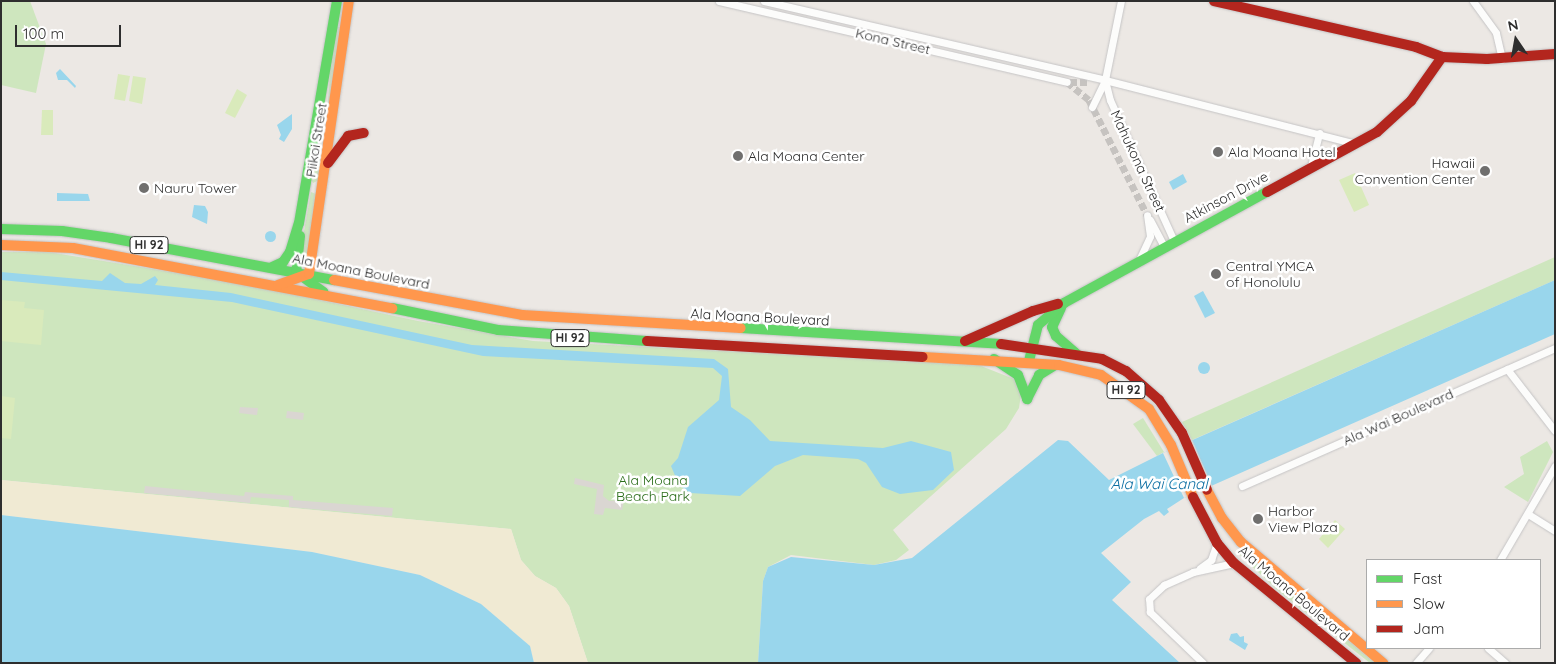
<!DOCTYPE html>
<style>
body{margin:0}
#map{position:relative;width:1556px;height:664px;overflow:hidden;background:#ece8e4;font-family:Quicksand,sans-serif}
div>[style]{position:absolute}
.green>*{inset:0;background:#cee6be}
.sand>*{inset:0;background:#f0ead3}
.pitch>*{inset:0;background:#d9eabb}
.plaza>*{inset:0;background:#dad6d2}
.water>*{inset:0;background:#99d6ec}
.round{border-radius:50%}
.pier>*{inset:0;background:#ece8e4}
.street-tunnel>*{height:7px;margin-top:-3.5px;transform-origin:0;background:repeating-linear-gradient(90deg,#c6c3c0 0 7px,transparent 0 10.5px)}
.roads{filter:drop-shadow(0 0 1px #c5c4c5) drop-shadow(0 0 1px #c5c4c5)}
.street>*{height:7px;margin:-3.5px;padding:0 3.5px;transform-origin:3.5px;border-radius:3.5px;background:#fcfcfb}
.fast>*{height:10px;margin:-5px;padding:0 5px;transform-origin:5px;border-radius:5px;background:#63d668}
.slow>*{height:10px;margin:-5px;padding:0 5px;transform-origin:5px;border-radius:5px;background:#ff974d}
.jam>*{height:10px;margin:-5px;padding:0 5px;transform-origin:5px;border-radius:5px;background:#b3261e}
.dots>*{width:14px;height:14px;translate:-50% -50%;box-sizing:border-box;border:2px solid #fff;border-radius:50%}
span{translate:-50% -50%;white-space:nowrap;text-align:center;line-height:1.15;-webkit-text-stroke:5px #fff;paint-order:stroke}
.shield-label span{padding:1px 4px;background:#fff;border:1px solid;border-radius:4px;-webkit-text-stroke-width:0}
.shield-label{font-size:12px;color:#2e2e2e;font-weight:700}
.street-label{font-size:14px;color:#2e2e2e}
.poi-label{font-size:14px;color:#2e2e2e}
.left{translate:0 -50%;text-align:left}
.right{translate:-100% -50%;text-align:right}
.park-label{font-size:14px;color:#2c6e1b}
.water-label{font-size:15px;color:#0d6fa3;font-style:italic}
.frame{position:absolute;inset:0;border:2px solid #2e2e2e;pointer-events:none}
.legend{position:absolute;left:1366px;top:559px;width:175px;height:90px;box-sizing:border-box;background:#fff;border:1px solid #ababab;margin:0;padding:6px 9px;list-style:none;font-size:15px;color:#2e2e2e}
.legend li{display:flex;align-items:center;gap:10px;height:25px}
.legend b{width:25px;border:1px solid #ababab}
.north{position:absolute;left:1491px;top:15px;width:50px;height:50px;-webkit-text-stroke:4px #fff;paint-order:stroke;rotate:348deg;font-size:14px;font-weight:700;line-height:20px;text-align:center;color:#2e2e2e}
.north::after{content:'';display:block;margin:auto;width:18px;height:22px;background:#2e2e2e;clip-path:polygon(50% 0,100% 100%,50% 72%,0 100%)}
.scale{position:absolute;left:15px;top:25px;width:106px;height:22px;box-sizing:border-box;border:2px solid #2e2e2e;border-top:0;padding-left:6px;font-size:15px;line-height:18px;white-space:nowrap;color:#2e2e2e;-webkit-text-stroke:4px #fff;paint-order:stroke}
</style>
<div id="map">
<div class="green">
<div style="clip-path:polygon(1px 1px,30px 1px,46px 44px,36px 93px,1px 85px)"></div>
<div style="clip-path:polygon(337px 27px,341px 27px,327px 117px,330px 73px)"></div>
<div style="clip-path:polygon(321px 138px,319px 180px,313px 183px,311px 179px)"></div>
<div style="clip-path:polygon(311px 192px,316px 194px,306px 262px,302px 265px,300px 254px)"></div>
<div style="clip-path:polygon(1px 252px,48px 252px,245px 284px,418px 321px,533px 341px,976px 364px,1014px 379px,1021px 394px,1019px 408px,1006px 429px,893px 530px,909px 550px,896px 560px,874px 565px,791px 555px,768px 567px,763px 581px,758px 663px,588px 663px,569px 606px,556px 588px,535px 576px,521px 560px,511px 529px,1px 480px)"></div>
<div style="clip-path:polygon(1555px 257px,1555px 280px,1192px 440px,1182px 422px)"></div>
<div style="clip-path:polygon(1143px 418px,1164px 452px,1157px 456px,1133px 424px)"></div>
<div style="clip-path:polygon(1547px 441px,1553px 452px,1528px 502px,1504px 487px,1524px 474px,1520px 457px)"></div>
<div style="clip-path:polygon(1238px 553px,1249px 557px,1375px 663px,1370px 663px,1276px 589px)"></div>
</div>
<div class="sand">
<div style="clip-path:polygon(1px 480px,511px 529px,521px 560px,535px 576px,556px 588px,569px 606px,588px 663px,534px 663px,530px 646px,481px 604px,420px 575px,312px 552px,1px 515px)"></div>
</div>
<div class="pitch">
<div style="clip-path:polygon(118px 74px,130px 76px,125px 101px,114px 99px)"></div>
<div style="clip-path:polygon(133px 76px,146px 78px,142px 104px,129px 101px)"></div>
<div style="clip-path:polygon(237px 89px,247px 95px,235px 118px,225px 113px)"></div>
<div style="clip-path:polygon(42px 110px,53px 110px,53px 135px,41px 135px)"></div>
<div style="clip-path:polygon(1355px 173px,1369px 205px,1354px 212px,1339px 180px)"></div>
<div style="clip-path:polygon(1px 300px,25px 302px,24px 308px,44px 310px,41px 345px,1px 341px)"></div>
<div style="clip-path:polygon(1px 396px,15px 398px,11px 439px,1px 438px)"></div>
<div style="clip-path:polygon(1335px 520px,1345px 529px,1328px 548px,1319px 539px)"></div>
</div>
<div class="plaza">
<div style="clip-path:polygon(240px 407px,258px 408px,257px 415px,239px 413px)"></div>
<div style="clip-path:polygon(287px 411px,304px 413px,303px 420px,286px 418px)"></div>
<div style="clip-path:polygon(575px 478px,604px 485px,603px 496px,609px 501px,624px 500px,622px 510px,605px 508px,603px 515px,594px 514px,597px 489px,574px 484px)"></div>
<div style="clip-path:polygon(145px 486px,244px 496px,245px 492px,293px 496px,293px 500px,393px 508px,392px 516px,289px 507px,289px 500px,251px 497px,250px 503px,144px 493px)"></div>
</div>
<div class="water">
<div style="clip-path:polygon(60px 69px,76px 86px,75px 88px,67px 80px,58px 80px,56px 73px)"></div>
<div style="clip-path:polygon(292px 114px,292px 129px,284px 142px,279px 139px,281px 135px,277px 125px)"></div>
<div style="clip-path:polygon(1183px 174px,1187px 182px,1173px 190px,1169px 182px)"></div>
<div style="clip-path:polygon(57px 193px,88px 194px,90px 201px,57px 201px)"></div>
<div style="clip-path:polygon(194px 205px,205px 206px,208px 212px,207px 224px,192px 217px)"></div>
<div class="round" style="left:264.5px;top:230.5px;width:11px;height:11px"></div>
<div style="clip-path:polygon(1px 272px,102px 281px,110px 273px,125px 283px,141px 284px,155px 276px,158px 280px,155px 285px,231px 293px,472px 345px,714px 359px,728px 369px,731px 407px,750px 420px,770px 441px,883px 448px,911px 441px,951px 452px,954px 470px,933px 490px,900px 494px,882px 487px,866px 463px,858px 459px,803px 455px,775px 466px,740px 496px,690px 493px,679px 485px,671px 466px,678px 458px,688px 427px,719px 400px,722px 376px,713px 368px,483px 356px,232px 302px,1px 280px)"></div>
<div style="clip-path:polygon(1555px 280px,1555px 334px,1184px 498px,1167px 509px,1169px 512px,1164px 516px,1159px 511px,1144px 519px,1101px 553px,1131px 582px,1112px 600px,1180px 663px,758px 663px,763px 581px,768px 567px,791px 557px,874px 565px,912px 558px,1058px 440px,1068px 441px,1109px 480px,1163px 453px)"></div>
<div style="clip-path:polygon(1203px 291px,1215px 313px,1205px 318px,1194px 296px)"></div>
<div class="round" style="left:1198px;top:362px;width:12px;height:12px"></div>
<div style="clip-path:polygon(1px 515px,312px 552px,420px 575px,481px 604px,530px 646px,534px 663px,1px 663px)"></div>
<div style="clip-path:polygon(1237px 633px,1240px 637px,1244px 636px,1244px 642px,1248px 644px,1245px 650px,1229px 640px,1231px 634px)"></div>
</div>
<div class="pier">
<div style="clip-path:polygon(1192px 440px,1212px 486px,1184px 498px,1163px 453px)"></div>
</div>
<div class="street-tunnel">
<div style="left:1067px;top:82px;width:28px;rotate:39deg"></div>
<div style="left:1089px;top:100px;width:129px;rotate:63.2deg"></div>
<div style="left:1070px;top:82px;width:18px"></div>
</div>
<div class="roads">
<div class="street">
<div style="left:719px;top:1px;width:357px;rotate:13.1deg"></div>
<div style="left:764px;top:1px;width:350px;rotate:13deg"></div>
<div style="left:1105px;top:80px;width:259px;rotate:14.3deg"></div>
<div style="left:1473px;top:1px;width:39px;rotate:54deg"></div>
<div style="left:1496px;top:33px;width:27px;rotate:77deg"></div>
<div style="left:1105px;top:80px;width:21px;rotate:76deg"></div>
<div style="left:1110px;top:100px;width:155px;rotate:65.6deg"></div>
<div style="left:1092px;top:107px;width:30px;rotate:-64deg"></div>
<div style="left:1105px;top:80px;width:81px;rotate:-78.6deg"></div>
<div style="left:1311px;top:166px;width:34px;rotate:-76deg"></div>
<div style="left:1150px;top:220px;width:30px;rotate:62deg"></div>
<div style="left:1139px;top:260px;width:26px;rotate:-65deg"></div>
<div style="left:1150px;top:236px;width:21px;rotate:-98deg"></div>
<div style="left:1507px;top:369px;width:78px;rotate:52.3deg"></div>
<div style="left:1242px;top:486px;width:342px;rotate:-23.8deg"></div>
<div style="left:1528px;top:514px;width:32px;rotate:32deg"></div>
<div style="left:1500px;top:560px;width:109px;rotate:-59.7deg"></div>
<div style="left:1200px;top:568px;width:14px;rotate:-36deg"></div>
<div style="left:1211px;top:560px;width:18px;rotate:-71deg"></div>
<div style="left:1488px;top:648px;width:23px;rotate:41deg"></div>
<div style="left:1203px;top:663px;width:74px;rotate:-136.1deg"></div>
<div style="left:1150px;top:612px;width:13px;rotate:-94deg"></div>
<div style="left:1149px;top:599px;width:21px;rotate:-43deg"></div>
<div style="left:1164px;top:585px;width:32px;rotate:-24deg"></div>
<div style="left:1193px;top:572px;width:42px;rotate:-12.4deg"></div>
<div style="left:1416px;top:663px;width:20px;rotate:-49deg"></div>
</div>
<div class="fast">
<div style="left:1px;top:229px;width:61px;rotate:1.9deg"></div>
<div style="left:62px;top:231px;width:49px;rotate:8.1deg"></div>
<div style="left:111px;top:238px;width:227px;rotate:10.7deg"></div>
<div style="left:300px;top:236px;width:36px;rotate:96deg"></div>
<div style="left:296px;top:272px;width:34px;rotate:36deg"></div>
<div style="left:272px;top:267px;width:12px;rotate:-24deg"></div>
<div style="left:283px;top:262px;width:12px;rotate:-55deg"></div>
<div style="left:290px;top:252px;width:30px;rotate:-73deg"></div>
<div style="left:299px;top:223px;width:225px;rotate:-80.3deg"></div>
<div style="left:392px;top:308px;width:108px;rotate:11.7deg"></div>
<div style="left:498px;top:330px;width:149px;rotate:4.2deg"></div>
<div style="left:1061px;top:308px;width:21px;rotate:115deg"></div>
<div style="left:1052px;top:327px;width:10px;rotate:66deg"></div>
<div style="left:1056px;top:336px;width:29px;rotate:41deg"></div>
<div style="left:741px;top:328px;width:260px;rotate:3.5deg"></div>
<div style="left:994px;top:359px;width:29px;rotate:34deg"></div>
<div style="left:1018px;top:375px;width:26px;rotate:69deg"></div>
<div style="left:1027px;top:399px;width:27px;rotate:-63deg"></div>
<div style="left:1039px;top:375px;width:19px;rotate:-32deg"></div>
<div style="left:1029px;top:361px;width:37px;rotate:-76deg"></div>
<div style="left:1038px;top:325px;width:34px;rotate:-40deg"></div>
<div style="left:1064px;top:303px;width:231px;rotate:-28.7deg"></div>
</div>
<div class="slow">
<div style="left:1px;top:245px;width:72px;rotate:2.4deg"></div>
<div style="left:73px;top:248px;width:325px;rotate:10.7deg"></div>
<div style="left:334px;top:280px;width:191px;rotate:10.5deg"></div>
<div style="left:522px;top:315px;width:219px;rotate:3.4deg"></div>
<div style="left:278px;top:285px;width:33px;rotate:-20deg"></div>
<div style="left:309px;top:274px;width:276px;rotate:-81.7deg"></div>
<div style="left:923px;top:357px;width:136px;rotate:3.4deg"></div>
<div style="left:1059px;top:365px;width:43px;rotate:13.4deg"></div>
<div style="left:1101px;top:375px;width:59px;rotate:35.3deg"></div>
<div style="left:1149px;top:409px;width:42px;rotate:58.6deg"></div>
<div style="left:1171px;top:445px;width:56px;rotate:67.1deg"></div>
<div style="left:1207px;top:490px;width:32px;rotate:62deg"></div>
<div style="left:1222px;top:518px;width:31px;rotate:52deg"></div>
<div style="left:1241px;top:542px;width:187px;rotate:40.4deg"></div>
</div>
<div class="jam">
<div style="left:1214px;top:1px;width:207px;rotate:12.8deg"></div>
<div style="left:1416px;top:47px;width:28px;rotate:21deg"></div>
<div style="left:1442px;top:57px;width:45px;rotate:2.5deg"></div>
<div style="left:1487px;top:59px;width:68px;rotate:-4.2deg"></div>
<div style="left:328px;top:163px;width:34px;rotate:-53deg"></div>
<div style="left:348px;top:136px;width:16px;rotate:-11deg"></div>
<div style="left:1267px;top:192px;width:125px;rotate:-28.6deg"></div>
<div style="left:1377px;top:132px;width:46px;rotate:-42.4deg"></div>
<div style="left:1411px;top:101px;width:54px;rotate:-54.8deg"></div>
<div style="left:647px;top:341px;width:276px;rotate:3.3deg"></div>
<div style="left:965px;top:341px;width:74px;rotate:-23.8deg"></div>
<div style="left:1033px;top:311px;width:26px;rotate:-16deg"></div>
<div style="left:1001px;top:344px;width:102px;rotate:8.4deg"></div>
<div style="left:1102px;top:359px;width:27px;rotate:27deg"></div>
<div style="left:1126px;top:371px;width:44px;rotate:41.3deg"></div>
<div style="left:1159px;top:400px;width:40px;rotate:55.1deg"></div>
<div style="left:1182px;top:433px;width:62px;rotate:66.3deg"></div>
<div style="left:1193px;top:497px;width:52px;rotate:62.4deg"></div>
<div style="left:1217px;top:543px;width:26px;rotate:50deg"></div>
<div style="left:1234px;top:563px;width:158px;rotate:39.3deg"></div>
</div>
</div>
<div class="dots">
<div style="left:1218px;top:152px;background:#706f6e"></div>
<div style="left:738px;top:156px;background:#706f6e"></div>
<div style="left:1485px;top:171px;background:#706f6e"></div>
<div style="left:144px;top:188px;background:#706f6e"></div>
<div style="left:1216px;top:274px;background:#706f6e"></div>
<div style="left:1258px;top:519px;background:#706f6e"></div>
</div>
<div class="shield-label">
<span style="left:149px;top:245px">HI 92</span>
<span style="left:570px;top:338px">HI 92</span>
<span style="left:1126px;top:390px">HI 92</span>
</div>
<div class="street-label">
<span style="left:893px;top:41px;rotate:13deg">Kona Street</span>
<span style="left:316px;top:140px;rotate:-81deg">Piikoi Street</span>
<span style="left:1138px;top:161px;rotate:65deg">Mahukona Street</span>
<span style="left:1226px;top:197px;rotate:-28deg">Atkinson Drive</span>
<span style="left:361px;top:271px;rotate:11deg">Ala Moana Boulevard</span>
<span style="left:760px;top:317px;rotate:3deg">Ala Moana Boulevard</span>
<span style="left:1398px;top:417px;rotate:-24deg">Ala Wai Boulevard</span>
<span style="left:1294px;top:593px;rotate:40deg">Ala Moana Boulevard</span>
</div>
<div class="poi-label">
<span class="left" style="left:1228px;top:152px">Ala Moana Hotel</span>
<span class="left" style="left:748px;top:156px">Ala Moana Center</span>
<span class="right" style="left:1475px;top:171px">Hawaii<br>Convention Center</span>
<span class="left" style="left:154px;top:188px">Nauru Tower</span>
<span class="left" style="left:1226px;top:274px">Central YMCA<br>of Honolulu</span>
<span class="left" style="left:1268px;top:519px">Harbor<br>View Plaza</span>
</div>
<div class="park-label">
<span style="left:653px;top:488px">Ala Moana<br>Beach Park</span>
</div>
<div class="water-label">
<span style="left:1159px;top:484px">Ala Wai Canal</span>
</div>
<div class="frame"></div>
<ul class="legend">
<li><b style="height:6px;background:#63d668"></b>Fast</li>
<li><b style="height:6px;background:#ff974d"></b>Slow</li>
<li><b style="height:6px;background:#b3261e"></b>Jam</li>
</ul>
<div class="north">N</div>
<div class="scale">100 m</div>
</div>
